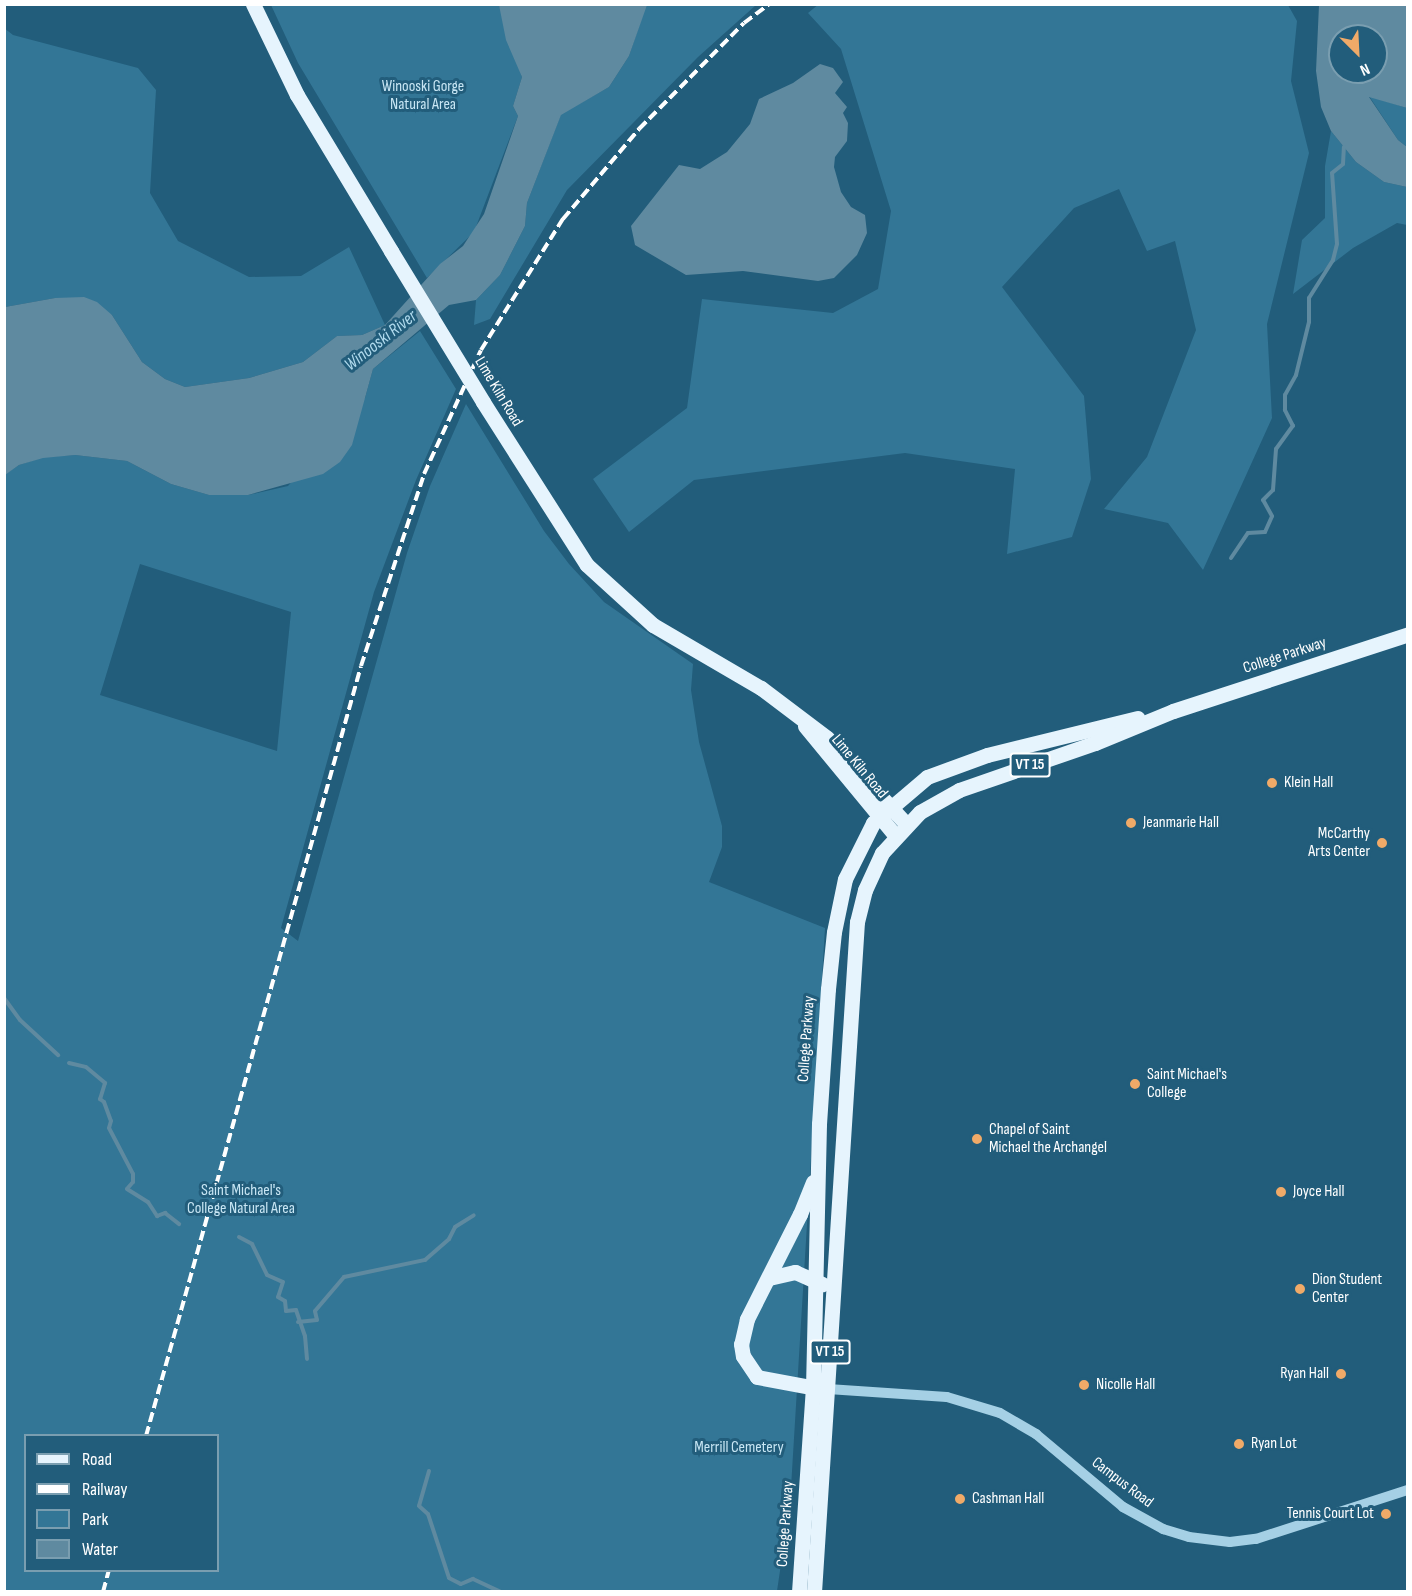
<!DOCTYPE html>
<style>
body{margin:0}
#map{position:relative;width:1412px;height:1596px;overflow:hidden;background:#225d7b;font-family:"Sofia Sans Condensed",sans-serif}
div>[style]{position:absolute}
.green>*{inset:0;background:#337696}
.water>*{inset:0;background:#5f8aa0}
.stream>*{height:4px;margin:-2px;padding:0 2px;transform-origin:2px;border-radius:2px;background:#5f8aa0}
.minor>*{height:10px;margin:-5px;padding:0 5px;transform-origin:5px;border-radius:5px;background:#a5d0e5}
.major>*{height:15px;margin:-7.5px;padding:0 7.5px;transform-origin:7.5px;border-radius:7.5px;background:#e6f4fd}
.rail>*{height:4px;margin-top:-2px;transform-origin:0;background:repeating-linear-gradient(90deg,#fff 0 10px,transparent 0 14.5px)}
.major-bridge>*{height:15px;margin:-7.5px;padding:0 7.5px;transform-origin:7.5px;border-radius:7.5px;background:#e6f4fd}
.dots>*{width:16px;height:16px;translate:-50% -50%;box-sizing:border-box;border:3px solid #225d7b;border-radius:50%}
span{translate:-50% -50%;white-space:nowrap;text-align:center;line-height:1.15;-webkit-text-stroke:6px #225d7b;paint-order:stroke}
.shield-label span{padding:2px 4px;background:#225d7b;border:2px solid;border-radius:4px;-webkit-text-stroke-width:0}
.shield-label{font-size:15px;color:#fff;font-weight:700}
.park-label{font-size:16px;color:#c8e6f4}
.street-label{font-size:16px;color:#fff}
.poi-label{font-size:16px;color:#fff}
.left{translate:0 -50%;text-align:left}
.right{translate:-100% -50%;text-align:right}
.water-label{font-size:18px;color:#b0daed;font-style:italic}
.frame{position:absolute;inset:0;border:6px solid #fff;pointer-events:none}
.legend{position:absolute;left:24px;top:1434px;width:195px;height:138px;box-sizing:border-box;background:#225d7b;border:2px solid #7a9eb0;margin:0;padding:8px 10px;list-style:none;font-size:18px;color:#fff}
.legend li{display:flex;align-items:center;gap:12px;height:30px}
.legend b{width:30px;border:2px solid #7a9eb0}
.north{position:absolute;left:1328px;top:24px;width:60px;height:60px;box-sizing:border-box;background:#225d7b;border:2px solid #7a9eb0;border-radius:50%;rotate:156deg;font-size:16px;font-weight:700;line-height:24px;text-align:center;color:#fff}
.north::after{content:'';display:block;margin:auto;width:21px;height:27px;background:#f0aa68;clip-path:polygon(50% 0,100% 100%,50% 72%,0 100%)}
</style>
<div id="map">
<div class="green">
<div style="clip-path:polygon(819px 4px,1288px 5px,1297px 21px,1291px 81px,1309px 153px,1267px 324px,1272px 418px,1203px 570px,1168px 523px,1104px 509px,1147px 457px,1196px 330px,1175px 241px,1147px 251px,1119px 189px,1074px 208px,1002px 287px,1084px 396px,1091px 479px,1072px 537px,1007px 554px,1015px 469px,905px 453px,694px 480px,629px 532px,593px 479px,687px 408px,702px 299px,833px 313px,878px 289px,891px 211px,841px 49px,808px 13px)"></div>
<div style="clip-path:polygon(271px 5px,499px 5px,522px 77px,513px 106px,518px 116px,474px 232px,427px 278px,298px 63px)"></div>
<div style="clip-path:polygon(646px 5px,756px 5px,698px 57px,567px 190px,490px 319px,474px 325px,476px 300px,500px 275px,525px 226px,527px 203px,561px 114px,609px 87px,629px 56px)"></div>
<div style="clip-path:polygon(4px 28px,13px 35px,138px 68px,156px 90px,150px 193px,178px 241px,249px 277px,301px 276px,349px 247px,385px 325px,362px 335px,337px 336px,303px 362px,249px 378px,185px 387px,165px 379px,142px 362px,112px 315px,55px 298px,5px 307px)"></div>
<div style="clip-path:polygon(1369px 96px,1407px 108px,1407px 147px,1398px 140px)"></div>
<div style="clip-path:polygon(1331px 131px,1356px 162px,1384px 182px,1407px 187px,1407px 225px,1397px 223px,1353px 248px,1293px 294px,1302px 240px,1325px 218px,1325px 166px)"></div>
<div style="clip-path:polygon(evenodd,420px 331px,456px 389px,416px 480px,374px 592px,281px 928px,298px 941px,407px 553px,430px 486px,466px 404px,544px 531px,569px 564px,604px 602px,693px 664px,691px 690px,699px 742px,722px 826px,722px 847px,709px 882px,825px 928px,790px 1504px,777px 1591px,5px 1591px,4px 475px,19px 465px,43px 457px,75px 455px,127px 461px,171px 484px,209px 495px,248px 495px,288px 486px,365px 398px,373px 369px,420px 331px,140px 564px,291px 612px,277px 751px,100px 695px,140px 564px,420px 331px,26px 1436px,218px 1436px,218px 1570px,26px 1570px,26px 1436px)"></div>
</div>
<div class="water">
<div style="clip-path:polygon(499px 5px,647px 5px,629px 56px,609px 87px,561px 115px,527px 203px,525px 226px,500px 275px,476px 300px,449px 305px,373px 369px,352px 445px,340px 462px,323px 474px,248px 495px,209px 495px,171px 484px,127px 461px,75px 455px,43px 458px,19px 465px,5px 475px,5px 307px,55px 298px,84px 297px,97px 302px,112px 315px,142px 362px,165px 379px,185px 387px,249px 378px,303px 362px,337px 336px,362px 335px,385px 325px,440px 264px,463px 246px,484px 214px,518px 116px,513px 106px,522px 77px,506px 40px)"></div>
<div style="clip-path:polygon(evenodd,1319px 5px,1407px 5px,1407px 108px,1369px 97px,1398px 140px,1407px 147px,1407px 187px,1384px 182px,1356px 162px,1331px 131px,1321px 107px,1316px 71px,1319px 5px,1340px 36px,1376px 36px,1376px 72px,1340px 72px,1340px 36px)"></div>
<div style="clip-path:polygon(820px 64px,833px 68px,843px 82px,835px 93px,847px 107px,843px 113px,848px 123px,847px 141px,835px 157px,834px 167px,841px 192px,851px 207px,865px 215px,867px 233px,857px 255px,834px 278px,818px 281px,743px 271px,686px 275px,635px 245px,631px 226px,679px 165px,700px 169px,727px 152px,750px 124px,759px 99px,793px 83px)"></div>
</div>
<div class="stream">
<div style="left:1231px;top:558px;width:30px;rotate:-56deg"></div>
<div style="left:1248px;top:533px;width:17px;rotate:-3deg"></div>
<div style="left:1265px;top:532px;width:17px;rotate:-66deg"></div>
<div style="left:1272px;top:516px;width:18px;rotate:-119deg"></div>
<div style="left:1263px;top:500px;width:14px;rotate:-45deg"></div>
<div style="left:1273px;top:490px;width:41px;rotate:-85.8deg"></div>
<div style="left:1276px;top:449px;width:29px;rotate:-54deg"></div>
<div style="left:1293px;top:426px;width:18px;rotate:-117deg"></div>
<div style="left:1285px;top:410px;width:15px;rotate:-90deg"></div>
<div style="left:1285px;top:395px;width:23px;rotate:-61deg"></div>
<div style="left:1296px;top:375px;width:55px;rotate:-76.2deg"></div>
<div style="left:1309px;top:322px;width:24px;rotate:-90deg"></div>
<div style="left:1309px;top:298px;width:45px;rotate:-57.7deg"></div>
<div style="left:1333px;top:260px;width:16px;rotate:-76deg"></div>
<div style="left:1337px;top:244px;width:71px;rotate:-94deg"></div>
<div style="left:1332px;top:173px;width:14px;rotate:-39deg"></div>
<div style="left:1343px;top:164px;width:17px;rotate:-87deg"></div>
<div style="left:4px;top:998px;width:27px;rotate:54deg"></div>
<div style="left:20px;top:1020px;width:52px;rotate:42.6deg"></div>
<div style="left:69px;top:1063px;width:17px;rotate:13deg"></div>
<div style="left:86px;top:1067px;width:25px;rotate:40deg"></div>
<div style="left:105px;top:1083px;width:17px;rotate:107deg"></div>
<div style="left:100px;top:1099px;width:5px;rotate:37deg"></div>
<div style="left:104px;top:1102px;width:20px;rotate:70deg"></div>
<div style="left:111px;top:1121px;width:7px;rotate:106deg"></div>
<div style="left:109px;top:1128px;width:52px;rotate:62.4deg"></div>
<div style="left:133px;top:1174px;width:8px;rotate:90deg"></div>
<div style="left:133px;top:1182px;width:9px;rotate:131deg"></div>
<div style="left:127px;top:1189px;width:25px;rotate:32deg"></div>
<div style="left:148px;top:1202px;width:17px;rotate:57deg"></div>
<div style="left:157px;top:1216px;width:9px;rotate:-21deg"></div>
<div style="left:165px;top:1213px;width:18px;rotate:38deg"></div>
<div style="left:239px;top:1237px;width:15px;rotate:28deg"></div>
<div style="left:252px;top:1244px;width:34px;rotate:64deg"></div>
<div style="left:267px;top:1275px;width:17px;rotate:24deg"></div>
<div style="left:283px;top:1282px;width:16px;rotate:108deg"></div>
<div style="left:278px;top:1297px;width:8px;rotate:30deg"></div>
<div style="left:285px;top:1301px;width:10px;rotate:84deg"></div>
<div style="left:286px;top:1311px;width:10px;rotate:-6deg"></div>
<div style="left:296px;top:1310px;width:28px;rotate:71deg"></div>
<div style="left:305px;top:1336px;width:23px;rotate:85deg"></div>
<div style="left:298px;top:1322px;width:19px;rotate:-6deg"></div>
<div style="left:317px;top:1320px;width:9px;rotate:-103deg"></div>
<div style="left:315px;top:1311px;width:45px;rotate:-49.5deg"></div>
<div style="left:344px;top:1277px;width:83px;rotate:-11.9deg"></div>
<div style="left:425px;top:1260px;width:32px;rotate:-41deg"></div>
<div style="left:449px;top:1239px;width:13px;rotate:-63deg"></div>
<div style="left:455px;top:1227px;width:22px;rotate:-32deg"></div>
<div style="left:429px;top:1471px;width:36px;rotate:106deg"></div>
<div style="left:419px;top:1506px;width:12px;rotate:42deg"></div>
<div style="left:428px;top:1514px;width:67px;rotate:71.8deg"></div>
<div style="left:449px;top:1578px;width:13px;rotate:27deg"></div>
<div style="left:461px;top:1584px;width:13px;rotate:-23deg"></div>
<div style="left:473px;top:1579px;width:31px;rotate:25deg"></div>
</div>
<div class="minor">
<div style="left:828px;top:1389px;width:119px;rotate:3.8deg"></div>
<div style="left:947px;top:1397px;width:55px;rotate:16.8deg"></div>
<div style="left:1000px;top:1413px;width:42px;rotate:30.3deg"></div>
<div style="left:1036px;top:1434px;width:114px;rotate:40deg"></div>
<div style="left:1123px;top:1507px;width:46px;rotate:28.8deg"></div>
<div style="left:1163px;top:1529px;width:27px;rotate:17deg"></div>
<div style="left:1189px;top:1537px;width:41px;rotate:7deg"></div>
<div style="left:1230px;top:1542px;width:26px;rotate:-7deg"></div>
<div style="left:1256px;top:1539px;width:160px;rotate:-17.9deg"></div>
</div>
<div class="major">
<div style="left:253px;top:4px;width:101px;rotate:64.2deg"></div>
<div style="left:297px;top:95px;width:182px;rotate:58.9deg"></div>
<div style="left:483px;top:402px;width:193px;rotate:57.5deg"></div>
<div style="left:587px;top:565px;width:89px;rotate:42.3deg"></div>
<div style="left:653px;top:625px;width:125px;rotate:30.3deg"></div>
<div style="left:761px;top:688px;width:83px;rotate:37.1deg"></div>
<div style="left:827px;top:738px;width:117px;rotate:47.4deg"></div>
<div style="left:805px;top:726px;width:141px;rotate:50.5deg"></div>
<div style="left:813px;top:1182px;width:35px;rotate:112deg"></div>
<div style="left:800px;top:1214px;width:118px;rotate:116.8deg"></div>
<div style="left:747px;top:1319px;width:26px;rotate:103deg"></div>
<div style="left:741px;top:1344px;width:12px;rotate:81deg"></div>
<div style="left:743px;top:1356px;width:25px;rotate:56deg"></div>
<div style="left:757px;top:1377px;width:66px;rotate:10.5deg"></div>
<div style="left:769px;top:1278px;width:27px;rotate:-13deg"></div>
<div style="left:795px;top:1272px;width:30px;rotate:24deg"></div>
<div style="left:799px;top:1592px;width:204px;rotate:-86.1deg"></div>
<div style="left:813px;top:1388px;width:264px;rotate:-88.7deg"></div>
<div style="left:819px;top:1124px;width:135px;rotate:-86.2deg"></div>
<div style="left:828px;top:989px;width:57px;rotate:-84deg"></div>
<div style="left:834px;top:932px;width:54px;rotate:-78.3deg"></div>
<div style="left:845px;top:879px;width:63px;rotate:-63.4deg"></div>
<div style="left:873px;top:823px;width:71px;rotate:-40.4deg"></div>
<div style="left:927px;top:777px;width:64px;rotate:-20.1deg"></div>
<div style="left:987px;top:755px;width:155px;rotate:-13.8deg"></div>
<div style="left:814px;top:1592px;width:671px;rotate:-86.33deg"></div>
<div style="left:857px;top:922px;width:33px;rotate:-76deg"></div>
<div style="left:865px;top:890px;width:41px;rotate:-65.3deg"></div>
<div style="left:882px;top:853px;width:56px;rotate:-47.2deg"></div>
<div style="left:920px;top:812px;width:45px;rotate:-29.4deg"></div>
<div style="left:959px;top:790px;width:144px;rotate:-19.1deg"></div>
<div style="left:1095px;top:743px;width:84px;rotate:-22.3deg"></div>
<div style="left:1173px;top:711px;width:247px;rotate:-18.1deg"></div>
</div>
<div class="rail">
<div style="left:146px;top:1436px;width:799px;rotate:-74.4deg"></div>
<div style="left:361px;top:666px;width:202px;rotate:-71.8deg"></div>
<div style="left:424px;top:474px;width:136px;rotate:-65.3deg"></div>
<div style="left:481px;top:350px;width:155px;rotate:-58deg"></div>
<div style="left:563px;top:219px;width:118px;rotate:-49.8deg"></div>
<div style="left:639px;top:129px;width:149px;rotate:-45.3deg"></div>
<div style="left:744px;top:23px;width:31px;rotate:-37deg"></div>
<div style="left:103px;top:1592px;width:23px;rotate:-75deg"></div>
</div>
<div class="major-bridge">
<div style="left:391px;top:251px;width:177px;rotate:58.6deg"></div>
</div>
<div class="dots">
<div style="left:1272px;top:783px;background:#f0aa68"></div>
<div style="left:1131px;top:823px;background:#f0aa68"></div>
<div style="left:1382px;top:843px;background:#f0aa68"></div>
<div style="left:1135px;top:1084px;background:#f0aa68"></div>
<div style="left:977px;top:1139px;background:#f0aa68"></div>
<div style="left:1281px;top:1192px;background:#f0aa68"></div>
<div style="left:1300px;top:1289px;background:#f0aa68"></div>
<div style="left:1341px;top:1374px;background:#f0aa68"></div>
<div style="left:1084px;top:1385px;background:#f0aa68"></div>
<div style="left:1239px;top:1444px;background:#f0aa68"></div>
<div style="left:960px;top:1499px;background:#f0aa68"></div>
<div style="left:1386px;top:1514px;background:#f0aa68"></div>
</div>
<div class="shield-label">
<span style="left:1030px;top:765px">VT 15</span>
<span style="left:830px;top:1352px">VT 15</span>
</div>
<div class="park-label">
<span style="left:423px;top:96px">Winooski Gorge<br>Natural Area</span>
<span style="left:241px;top:1200px">Saint Michael's<br>College Natural Area</span>
<span style="left:739px;top:1448px">Merrill Cemetery</span>
</div>
<div class="street-label">
<span style="left:498px;top:392px;rotate:59deg">Lime Kiln Road</span>
<span style="left:1285px;top:656px;rotate:-18deg">College Parkway</span>
<span style="left:859px;top:767px;rotate:50deg">Lime Kiln Road</span>
<span style="left:807px;top:1039px;rotate:-86deg">College Parkway</span>
<span style="left:1122px;top:1483px;rotate:37deg">Campus Road</span>
<span style="left:786px;top:1524px;rotate:-86deg">College Parkway</span>
</div>
<div class="poi-label">
<span class="left" style="left:1284px;top:783px">Klein Hall</span>
<span class="left" style="left:1143px;top:823px">Jeanmarie Hall</span>
<span class="right" style="left:1370px;top:843px">McCarthy<br>Arts Center</span>
<span class="left" style="left:1147px;top:1084px">Saint Michael's<br>College</span>
<span class="left" style="left:989px;top:1139px">Chapel of Saint<br>Michael the Archangel</span>
<span class="left" style="left:1293px;top:1192px">Joyce Hall</span>
<span class="left" style="left:1312px;top:1289px">Dion Student<br>Center</span>
<span class="right" style="left:1329px;top:1374px">Ryan Hall</span>
<span class="left" style="left:1096px;top:1385px">Nicolle Hall</span>
<span class="left" style="left:1251px;top:1444px">Ryan Lot</span>
<span class="left" style="left:972px;top:1499px">Cashman Hall</span>
<span class="right" style="left:1374px;top:1514px">Tennis Court Lot</span>
</div>
<div class="water-label">
<span style="left:381px;top:341px;rotate:-38deg">Winooski River</span>
</div>
<div class="frame"></div>
<ul class="legend">
<li><b style="height:8px;background:#e6f4fd"></b>Road</li>
<li><b style="height:8px;background:#fff"></b>Railway</li>
<li><b style="height:16px;background:#337696"></b>Park</li>
<li><b style="height:16px;background:#5f8aa0"></b>Water</li>
</ul>
<div class="north">N</div>
</div>
